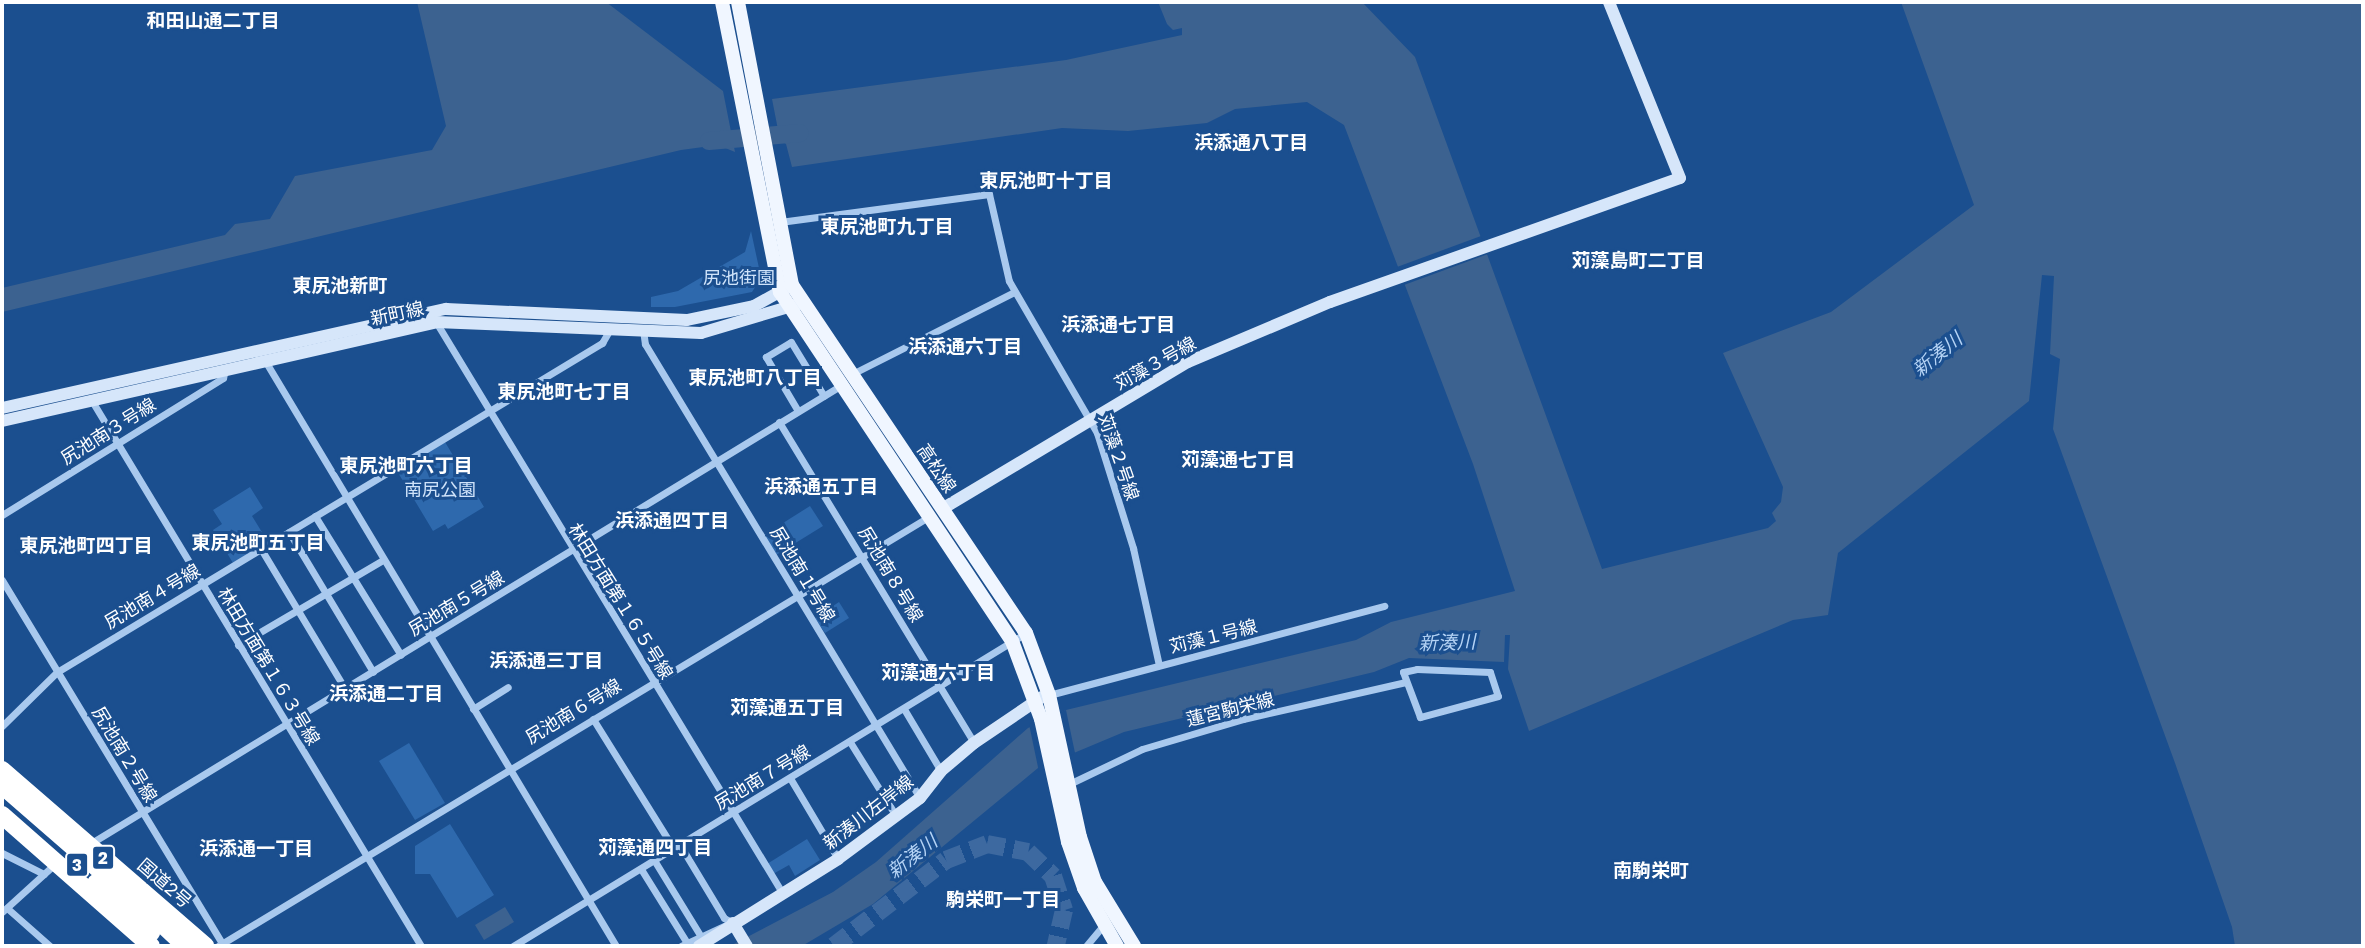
<!DOCTYPE html>
<meta charset="utf-8">
<style>
body{margin:0}
#map{position:relative;width:2365px;height:948px;overflow:hidden;background:#1b4f8f;font-family:"Golos Text","Noto Sans JP",sans-serif}
div>[style]{position:absolute}
.green>*{inset:0;background:#2e69ad}
.water>*{inset:0;background:#3c6290}
.pier>*{inset:0;background:#1b4f8f}
.river>*{height:18px;margin:-9px;padding:0 9px;transform-origin:9px;border-radius:9px;background:#3c6290}
.highway-tunnel>*{height:18px;margin-top:-9px;transform-origin:0;background:repeating-linear-gradient(90deg,#3d69a0 0 18px,transparent 0 27px)}
.street>*{height:7px;margin:-3.5px;padding:0 3.5px;transform-origin:3.5px;border-radius:3.5px;background:#a9c9ee}
.secondary>*{height:12px;margin:-6px;padding:0 6px;transform-origin:6px;border-radius:6px;background:#d6e6fa}
.primary>*{height:14px;margin:-7px;padding:0 7px;transform-origin:7px;border-radius:7px;background:#f0f6ff}
.highway>*{height:18px;margin:-9px;padding:0 9px;transform-origin:9px;border-radius:9px;background:#fff}
.highway-bridge>*{height:18px;margin:-9px;padding:0 9px;transform-origin:9px;border-radius:9px;background:#fff}
span{translate:-50% -50%;white-space:nowrap;text-align:center;line-height:1.15;-webkit-text-stroke:6px #1b4f8f;paint-order:stroke}
.shield-label span{padding:2px 5px;background:#1b4f8f;border:2px solid;border-radius:5px;-webkit-text-stroke-width:0}
.shield-label{font-size:16px;color:#fff;font-weight:700}
.park-label{font-size:18px;color:#cfe3fa}
.street-label{font-size:18px;color:#fff}
.neighbourhood-label{font-size:19px;color:#fff;font-weight:700}
.water-label{font-size:19px;color:#b5d3f5;font-style:italic}
.frame{position:absolute;inset:0;border:4px solid #fff;pointer-events:none}
</style>
<div id="map">
<div class="green">
<div style="clip-path:polygon(751px 231px,759px 268px,759px 281px,752px 292px,675px 307px,651px 307px,651px 297px,678px 291px,745px 252px)"></div>
<div style="clip-path:polygon(445px 442px,484px 507px,448px 529px,445px 524px,433px 531px,397px 471px)"></div>
<div style="clip-path:polygon(250px 487px,263px 508px,252px 516px,268px 542px,233px 563px,213px 530px,222px 524px,213px 510px)"></div>
<div style="clip-path:polygon(810px 506px,823px 526px,776px 555px,764px 535px)"></div>
<div style="clip-path:polygon(839px 602px,849px 618px,825px 633px,815px 618px)"></div>
<div style="clip-path:polygon(409px 743px,445px 803px,415px 820px,379px 761px)"></div>
<div style="clip-path:polygon(450px 824px,494px 895px,457px 918px,430px 874px,415px 874px,415px 846px)"></div>
<div style="clip-path:polygon(807px 839px,820px 860px,795px 876px,789px 865px,773px 874px,767px 864px)"></div>
</div>
<div class="water">
<div style="clip-path:polygon(417px 2px,606px 2px,723px 91px,735px 152px,718px 145px,681px 150px,2px 312px,2px 288px,225px 235px,235px 224px,270px 219px,295px 176px,432px 150px,446px 126px)"></div>
<div style="clip-path:polygon(1158px 2px,1362px 2px,1415px 57px,1602px 569px,1768px 528px,1776px 521px,1772px 513px,1781px 502px,1783px 487px,1723px 353px,1831px 312px,1974px 205px,1901px 2px,2363px 2px,2363px 946px,2235px 946px,2232px 927px,2175px 763px,2053px 429px,2060px 359px,2050px 354px,2054px 276px,2042px 275px,2029px 401px,1838px 553px,1828px 615px,1793px 620px,1529px 731px,1508px 669px,1510px 635px,1505px 635px,1504px 662px,1409px 658px,1374px 672px,1124px 732px,1038px 768px,873px 904px,802px 946px,730px 946px,833px 892px,876px 862px,1028px 728px,1066px 710px,1356px 640px,1391px 622px,1515px 591px,1473px 464px,1344px 125px,1307px 102px,1235px 109px,1207px 123px,1128px 131px,1062px 128px,792px 167px,786px 144px,780px 140px,772px 99px,1066px 60px,1182px 35px,1182px 28px,1173px 30px,1167px 24px)"></div>
<div style="clip-path:polygon(505px 907px,514px 922px,484px 940px,475px 925px)"></div>
</div>
<div class="pier">
<div style="clip-path:polygon(1481px 236px,1488px 254px,1404px 285px,1397px 267px)"></div>
<div style="clip-path:polygon(1066px 710px,1075px 753px,1039px 772px,1029px 724px)"></div>
</div>
<div class="river">
<div style="left:709px;top:141px;width:91px;rotate:-5deg"></div>
</div>
<div class="highway-tunnel">
<div style="left:834px;top:946px;width:141px;rotate:-37.5deg"></div>
<div style="left:946px;top:860px;width:44px;rotate:-21.3deg"></div>
<div style="left:987px;top:844px;width:42px;rotate:11deg"></div>
<div style="left:1028px;top:852px;width:35px;rotate:44deg"></div>
<div style="left:1053px;top:876px;width:36px;rotate:72deg"></div>
<div style="left:1064px;top:910px;width:37px;rotate:103deg"></div>
</div>
<div class="street">
<div style="left:780px;top:222px;width:211px;rotate:-7.6deg"></div>
<div style="left:989px;top:194px;width:89px;rotate:77.1deg"></div>
<div style="left:1009px;top:281px;width:176px;rotate:59.9deg"></div>
<div style="left:1097px;top:433px;width:121px;rotate:72.6deg"></div>
<div style="left:1133px;top:548px;width:120px;rotate:77.5deg"></div>
<div style="left:436px;top:322px;width:669px;rotate:58.76deg"></div>
<div style="left:643px;top:330px;width:14px;rotate:82deg"></div>
<div style="left:645px;top:344px;width:531px;rotate:58.8deg"></div>
<div style="left:264px;top:359px;width:684px;rotate:59.05deg"></div>
<div style="left:852px;top:374px;width:182px;rotate:-26.8deg"></div>
<div style="left:92px;top:401px;width:637px;rotate:58.88deg"></div>
<div style="left:798px;top:411px;width:63px;rotate:-120.7deg"></div>
<div style="left:766px;top:357px;width:29px;rotate:-31deg"></div>
<div style="left:791px;top:342px;width:63px;rotate:58.6deg"></div>
<div style="left:779px;top:422px;width:376px;rotate:58.7deg"></div>
<div style="left:2px;top:515px;width:260px;rotate:-31.8deg"></div>
<div style="left:223px;top:378px;width:8px;rotate:-76deg"></div>
<div style="left:315px;top:516px;width:163px;rotate:58.3deg"></div>
<div style="left:289px;top:532px;width:163px;rotate:59deg"></div>
<div style="left:261px;top:549px;width:163px;rotate:59deg"></div>
<div style="left:2px;top:580px;width:424px;rotate:58.8deg"></div>
<div style="left:238px;top:645px;width:166px;rotate:-30.4deg"></div>
<div style="left:1417px;top:669px;width:73px;rotate:2.4deg"></div>
<div style="left:1490px;top:672px;width:25px;rotate:72deg"></div>
<div style="left:1498px;top:696px;width:81px;rotate:164.9deg"></div>
<div style="left:1420px;top:717px;width:48px;rotate:-110.7deg"></div>
<div style="left:1403px;top:672px;width:14px;rotate:-12deg"></div>
<div style="left:1049px;top:695px;width:347px;rotate:-14.9deg"></div>
<div style="left:473px;top:709px;width:41px;rotate:-32.2deg"></div>
<div style="left:904px;top:709px;width:72px;rotate:59.2deg"></div>
<div style="left:593px;top:719px;width:153px;rotate:58.1deg"></div>
<div style="left:2px;top:726px;width:77px;rotate:-44.5deg"></div>
<div style="left:57px;top:672px;width:637px;rotate:-31.12deg"></div>
<div style="left:602px;top:343px;width:16px;rotate:-60deg"></div>
<div style="left:850px;top:742px;width:87px;rotate:58.1deg"></div>
<div style="left:790px;top:778px;width:94px;rotate:59.3deg"></div>
<div style="left:1067px;top:785px;width:83px;rotate:-25.6deg"></div>
<div style="left:1142px;top:749px;width:105px;rotate:-16.5deg"></div>
<div style="left:1243px;top:719px;width:167px;rotate:-12.8deg"></div>
<div style="left:88px;top:845px;width:881px;rotate:-31.4deg"></div>
<div style="left:680px;top:845px;width:85px;rotate:58.9deg"></div>
<div style="left:724px;top:918px;width:10px;rotate:29deg"></div>
<div style="left:2px;top:853px;width:47px;rotate:26.6deg"></div>
<div style="left:654px;top:860px;width:88px;rotate:58.5deg"></div>
<div style="left:641px;top:869px;width:87px;rotate:58.1deg"></div>
<div style="left:7px;top:908px;width:57px;rotate:41.5deg"></div>
<div style="left:2px;top:912px;width:73px;rotate:-42.2deg"></div>
<div style="left:218px;top:946px;width:832px;rotate:-31.13deg"></div>
<div style="left:513px;top:946px;width:601px;rotate:-31.39deg"></div>
<div style="left:681px;top:946px;width:50px;rotate:-25deg"></div>
<div style="left:1086px;top:946px;width:26px;rotate:-50deg"></div>
</div>
<div class="secondary">
<div style="left:2px;top:408px;width:455px;rotate:-12.6deg"></div>
<div style="left:446px;top:309px;width:241px;rotate:2.6deg"></div>
<div style="left:687px;top:320px;width:68px;rotate:-11.8deg"></div>
<div style="left:754px;top:306px;width:37px;rotate:-29deg"></div>
<div style="left:2px;top:421px;width:445px;rotate:-12.8deg"></div>
<div style="left:436px;top:322px;width:265px;rotate:2.4deg"></div>
<div style="left:701px;top:333px;width:101px;rotate:-16.6deg"></div>
<div style="left:942px;top:509px;width:287px;rotate:-30.9deg"></div>
<div style="left:1188px;top:362px;width:154px;rotate:-22.9deg"></div>
<div style="left:1330px;top:302px;width:371px;rotate:-19.5deg"></div>
<div style="left:1680px;top:178px;width:190px;rotate:-112deg"></div>
<div style="left:733px;top:923px;width:27px;rotate:59deg"></div>
<div style="left:699px;top:946px;width:164px;rotate:-32deg"></div>
<div style="left:838px;top:859px;width:102px;rotate:-36.6deg"></div>
<div style="left:920px;top:798px;width:34px;rotate:-52deg"></div>
<div style="left:941px;top:771px;width:43px;rotate:-40.3deg"></div>
<div style="left:974px;top:743px;width:82px;rotate:-34.1deg"></div>
</div>
<div class="primary">
<div style="left:722px;top:2px;width:296px;rotate:78.7deg"></div>
<div style="left:780px;top:292px;width:419px;rotate:56.4deg"></div>
<div style="left:1012px;top:641px;width:83px;rotate:69.6deg"></div>
<div style="left:1041px;top:719px;width:126px;rotate:77.6deg"></div>
<div style="left:1068px;top:842px;width:49px;rotate:70.8deg"></div>
<div style="left:1084px;top:888px;width:67px;rotate:60.4deg"></div>
<div style="left:738px;top:2px;width:288px;rotate:79.2deg"></div>
<div style="left:792px;top:285px;width:419px;rotate:56.1deg"></div>
<div style="left:1026px;top:633px;width:66px;rotate:69.6deg"></div>
<div style="left:1049px;top:695px;width:145px;rotate:77.7deg"></div>
<div style="left:1080px;top:837px;width:47px;rotate:71.6deg"></div>
<div style="left:1095px;top:882px;width:75px;rotate:58.6deg"></div>
</div>
<div class="highway">
<div style="left:2px;top:770px;width:269px;rotate:40.9deg"></div>
<div style="left:2px;top:815px;width:198px;rotate:41.3deg"></div>
<div style="left:162px;top:924px;width:33px;rotate:43deg"></div>
</div>
<div class="highway-bridge">
<div style="left:2px;top:785px;width:212px;rotate:41deg"></div>
<div style="left:96px;top:883px;width:74px;rotate:41.7deg"></div>
</div>
<div class="shield-label">
<span style="left:103px;top:858px">2</span>
<span style="left:77px;top:865px">3</span>
</div>
<div class="park-label">
<span style="left:739px;top:277px">尻池街園</span>
<span style="left:440px;top:489px">南尻公園</span>
</div>
<div class="street-label">
<span style="left:397px;top:313px;rotate:-12deg">新町線</span>
<span style="left:1155px;top:363px;rotate:-29deg">苅藻３号線</span>
<span style="left:108px;top:431px;rotate:-32deg">尻池南３号線</span>
<span style="left:1119px;top:457px;rotate:71deg">苅藻２号線</span>
<span style="left:937px;top:468px;rotate:56deg">高松線</span>
<span style="left:803px;top:574px;rotate:59deg">尻池南１号線</span>
<span style="left:891px;top:574px;rotate:59deg">尻池南８号線</span>
<span style="left:152px;top:596px;rotate:-31deg">尻池南４号線</span>
<span style="left:621px;top:601px;rotate:58deg">林田方面第１６５号線</span>
<span style="left:456px;top:603px;rotate:-31deg">尻池南５号線</span>
<span style="left:1213px;top:636px;rotate:-14deg">苅藻１号線</span>
<span style="left:269px;top:666px;rotate:59deg">林田方面第１６３号線</span>
<span style="left:1230px;top:709px;rotate:-14deg">蓮宮駒栄線</span>
<span style="left:573px;top:711px;rotate:-31deg">尻池南６号線</span>
<span style="left:125px;top:754px;rotate:59deg">尻池南２号線</span>
<span style="left:762px;top:777px;rotate:-31deg">尻池南７号線</span>
<span style="left:868px;top:812px;rotate:-38deg">新湊川左岸線</span>
<span style="left:165px;top:883px;rotate:41deg">国道2号</span>
</div>
<div class="neighbourhood-label">
<span style="left:213px;top:20px">和田山通二丁目</span>
<span style="left:1251px;top:142px">浜添通八丁目</span>
<span style="left:1046px;top:180px">東尻池町十丁目</span>
<span style="left:887px;top:226px">東尻池町九丁目</span>
<span style="left:1638px;top:260px">苅藻島町二丁目</span>
<span style="left:340px;top:285px">東尻池新町</span>
<span style="left:1118px;top:324px">浜添通七丁目</span>
<span style="left:965px;top:346px">浜添通六丁目</span>
<span style="left:755px;top:377px">東尻池町八丁目</span>
<span style="left:564px;top:391px">東尻池町七丁目</span>
<span style="left:1238px;top:459px">苅藻通七丁目</span>
<span style="left:406px;top:465px">東尻池町六丁目</span>
<span style="left:821px;top:486px">浜添通五丁目</span>
<span style="left:672px;top:520px">浜添通四丁目</span>
<span style="left:258px;top:542px">東尻池町五丁目</span>
<span style="left:86px;top:545px">東尻池町四丁目</span>
<span style="left:546px;top:660px">浜添通三丁目</span>
<span style="left:938px;top:672px">苅藻通六丁目</span>
<span style="left:386px;top:693px">浜添通二丁目</span>
<span style="left:787px;top:707px">苅藻通五丁目</span>
<span style="left:655px;top:847px">苅藻通四丁目</span>
<span style="left:256px;top:848px">浜添通一丁目</span>
<span style="left:1651px;top:870px">南駒栄町</span>
<span style="left:1003px;top:899px">駒栄町一丁目</span>
</div>
<div class="water-label">
<span style="left:1937px;top:354px;rotate:-39deg">新湊川</span>
<span style="left:1447px;top:642px;rotate:-2deg">新湊川</span>
<span style="left:912px;top:856px;rotate:-38deg">新湊川</span>
</div>
<div class="frame"></div>
</div>
